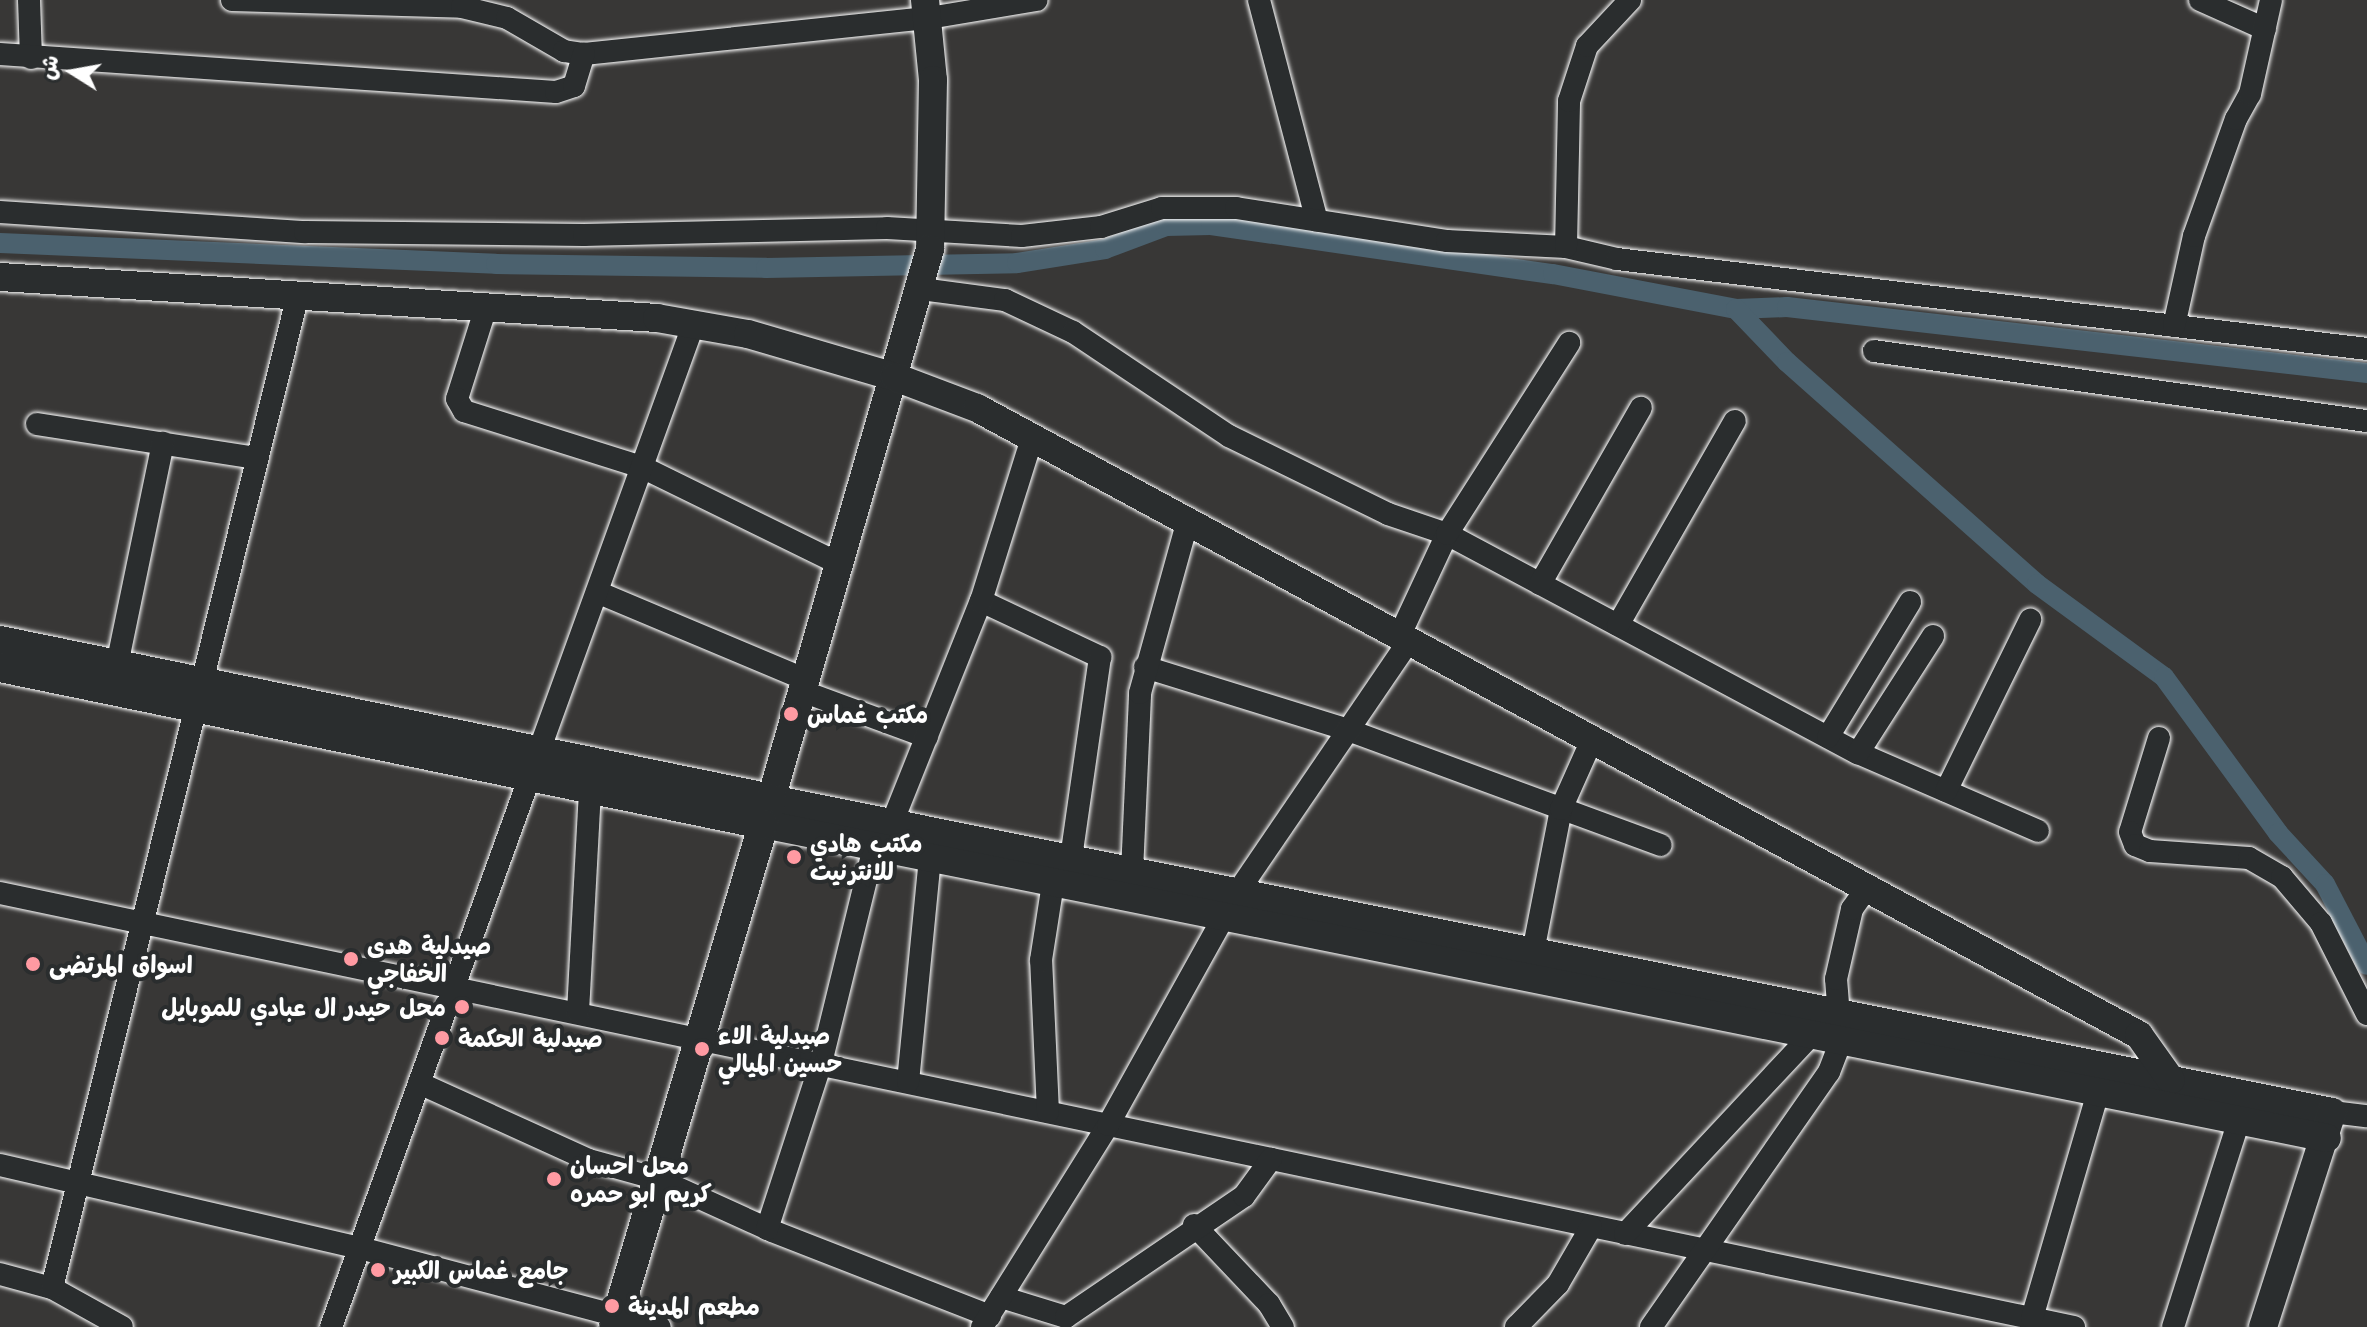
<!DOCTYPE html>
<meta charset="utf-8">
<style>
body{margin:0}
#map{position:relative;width:2367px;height:1327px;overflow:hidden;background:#383736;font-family:Mali,"Playpen Sans Arabic",sans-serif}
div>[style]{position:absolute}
.canal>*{height:20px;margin:-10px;padding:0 10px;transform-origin:10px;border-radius:10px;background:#4b616e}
.roads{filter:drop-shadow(0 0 2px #fff) drop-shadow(0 0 2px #fff)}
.minor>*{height:22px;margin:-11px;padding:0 11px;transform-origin:11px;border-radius:11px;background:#2a2d2e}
.tertiary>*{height:28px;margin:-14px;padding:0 14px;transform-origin:14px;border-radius:14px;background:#2a2d2e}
.secondary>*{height:30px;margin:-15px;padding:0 15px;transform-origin:15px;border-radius:15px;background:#2a2d2e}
.dots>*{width:22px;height:22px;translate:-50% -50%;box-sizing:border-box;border:4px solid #2a2d2e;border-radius:50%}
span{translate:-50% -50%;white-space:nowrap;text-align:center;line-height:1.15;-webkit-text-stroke:8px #2a2d2e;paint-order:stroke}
.poi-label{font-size:24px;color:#fff;font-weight:700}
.left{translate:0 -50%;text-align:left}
.right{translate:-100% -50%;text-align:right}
.north{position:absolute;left:32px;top:32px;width:80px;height:80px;-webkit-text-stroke:6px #2a2d2e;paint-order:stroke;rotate:281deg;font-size:22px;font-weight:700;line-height:32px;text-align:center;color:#fff}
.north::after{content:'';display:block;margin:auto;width:28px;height:36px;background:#fff;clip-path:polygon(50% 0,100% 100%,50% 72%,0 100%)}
</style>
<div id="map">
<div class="canal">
<div style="left:0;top:243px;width:496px;rotate:2.4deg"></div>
<div style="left:496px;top:264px;width:270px;rotate:0.8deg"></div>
<div style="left:766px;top:268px;width:251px;rotate:-1.1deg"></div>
<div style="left:1017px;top:263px;width:89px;rotate:-9deg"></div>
<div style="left:1105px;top:249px;width:65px;rotate:-20.7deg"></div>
<div style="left:1166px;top:226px;width:45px;rotate:-1.3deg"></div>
<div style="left:1211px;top:225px;width:345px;rotate:8.2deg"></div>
<div style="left:1553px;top:274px;width:186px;rotate:10.8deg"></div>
<div style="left:1736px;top:309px;width:51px;rotate:-2.2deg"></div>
<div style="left:1787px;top:307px;width:584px;rotate:6.49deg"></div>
<div style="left:1736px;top:309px;width:74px;rotate:46.1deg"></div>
<div style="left:1787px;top:362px;width:334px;rotate:41.6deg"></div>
<div style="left:2037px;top:584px;width:157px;rotate:36.2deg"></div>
<div style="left:2164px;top:677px;width:193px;rotate:53.8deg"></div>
<div style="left:2278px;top:833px;width:69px;rotate:47.3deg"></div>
<div style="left:2325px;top:884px;width:91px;rotate:62.6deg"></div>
</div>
<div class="roads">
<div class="minor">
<div style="left:29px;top:0;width:58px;rotate:88deg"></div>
<div style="left:232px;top:0;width:230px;rotate:1.7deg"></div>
<div style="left:462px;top:7px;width:46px;rotate:13.7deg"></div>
<div style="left:507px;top:18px;width:66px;rotate:30.1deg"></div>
<div style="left:564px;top:51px;width:20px;rotate:9deg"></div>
<div style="left:584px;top:54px;width:347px;rotate:-6deg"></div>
<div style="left:929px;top:18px;width:109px;rotate:-9.5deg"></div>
<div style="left:1259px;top:0;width:228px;rotate:75.3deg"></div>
<div style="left:2200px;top:0;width:71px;rotate:24deg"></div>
<div style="left:0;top:54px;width:557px;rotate:3.91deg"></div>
<div style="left:556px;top:92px;width:19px;rotate:-18deg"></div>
<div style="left:574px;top:86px;width:34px;rotate:-73deg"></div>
<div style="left:0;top:212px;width:306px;rotate:3.8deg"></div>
<div style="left:305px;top:232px;width:279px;rotate:0.6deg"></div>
<div style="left:584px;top:235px;width:303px;rotate:-1.3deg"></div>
<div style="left:887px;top:228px;width:135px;rotate:3.4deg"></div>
<div style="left:1022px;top:236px;width:80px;rotate:-6.5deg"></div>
<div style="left:1101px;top:227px;width:64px;rotate:-17.3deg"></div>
<div style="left:1162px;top:208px;width:74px"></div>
<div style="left:1236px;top:208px;width:214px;rotate:8.9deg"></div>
<div style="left:1447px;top:241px;width:119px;rotate:2.9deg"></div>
<div style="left:1566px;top:247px;width:52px;rotate:13.2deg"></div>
<div style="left:1617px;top:259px;width:755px;rotate:6.84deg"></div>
<div style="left:1566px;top:247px;width:146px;rotate:-88.8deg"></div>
<div style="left:1569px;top:101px;width:58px;rotate:-71.9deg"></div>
<div style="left:1587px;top:46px;width:63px;rotate:-46.9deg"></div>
<div style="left:921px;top:289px;width:85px;rotate:7.5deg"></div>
<div style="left:1005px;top:300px;width:75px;rotate:25.2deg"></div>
<div style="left:1073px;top:332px;width:187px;rotate:33.7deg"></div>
<div style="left:1229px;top:436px;width:177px;rotate:26.1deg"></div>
<div style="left:1388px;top:514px;width:62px;rotate:18.7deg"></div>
<div style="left:1447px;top:534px;width:466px;rotate:28.1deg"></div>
<div style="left:1858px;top:753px;width:196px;rotate:23.4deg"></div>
<div style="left:486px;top:307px;width:96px;rotate:107.5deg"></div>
<div style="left:457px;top:399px;width:14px;rotate:60deg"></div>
<div style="left:464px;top:411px;width:187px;rotate:17.5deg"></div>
<div style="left:642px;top:467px;width:220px;rotate:26.1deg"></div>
<div style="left:2174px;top:326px;width:92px;rotate:-77.5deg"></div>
<div style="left:2194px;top:236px;width:124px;rotate:-70.3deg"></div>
<div style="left:2236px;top:119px;width:29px;rotate:-61deg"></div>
<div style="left:2250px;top:94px;width:96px;rotate:-77.4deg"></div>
<div style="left:1874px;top:351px;width:498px;rotate:8.1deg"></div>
<div style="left:37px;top:424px;width:223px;rotate:8.8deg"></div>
<div style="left:1540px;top:584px;width:203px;rotate:-60.2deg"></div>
<div style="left:597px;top:592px;width:227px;rotate:22.8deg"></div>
<div style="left:981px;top:601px;width:132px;rotate:25.2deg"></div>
<div style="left:1100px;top:657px;width:204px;rotate:98.2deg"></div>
<div style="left:1618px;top:625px;width:235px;rotate:-60.2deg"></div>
<div style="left:1398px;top:639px;width:116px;rotate:-65deg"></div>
<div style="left:1447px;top:534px;width:227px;rotate:-57.4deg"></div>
<div style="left:117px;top:665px;width:227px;rotate:-78.3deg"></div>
<div style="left:1145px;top:667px;width:213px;rotate:17.2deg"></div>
<div style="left:1348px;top:730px;width:333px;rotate:20.2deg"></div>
<div style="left:802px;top:691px;width:133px;rotate:20.2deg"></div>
<div style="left:1828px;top:737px;width:158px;rotate:-58.7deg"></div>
<div style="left:2159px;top:738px;width:98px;rotate:107.1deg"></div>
<div style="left:2130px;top:832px;width:14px;rotate:69deg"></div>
<div style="left:2135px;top:845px;width:16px;rotate:22deg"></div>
<div style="left:2150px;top:851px;width:99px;rotate:4deg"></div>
<div style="left:2249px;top:858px;width:38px;rotate:30deg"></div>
<div style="left:2282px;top:877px;width:60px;rotate:49.7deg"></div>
<div style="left:2321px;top:923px;width:102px;rotate:63.2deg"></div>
<div style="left:539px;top:751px;width:453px;rotate:-70.1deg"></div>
<div style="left:1858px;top:753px;width:139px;rotate:-57.3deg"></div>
<div style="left:1946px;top:791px;width:191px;rotate:-63.8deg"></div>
<div style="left:892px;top:823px;width:239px;rotate:-68.2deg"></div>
<div style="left:981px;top:601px;width:171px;rotate:-72.6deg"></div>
<div style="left:1132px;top:872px;width:179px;rotate:-87.4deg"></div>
<div style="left:1140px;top:693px;width:176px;rotate:-74.5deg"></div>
<div style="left:0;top:893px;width:2119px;rotate:11.82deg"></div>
<div style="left:1533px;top:952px;width:146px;rotate:-78.9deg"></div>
<div style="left:1561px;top:809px;width:73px;rotate:-65.9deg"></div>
<div style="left:578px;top:1012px;width:224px;rotate:-86.9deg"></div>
<div style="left:908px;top:1082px;width:225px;rotate:-84.4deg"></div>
<div style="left:419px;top:1083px;width:187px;rotate:24.4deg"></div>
<div style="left:589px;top:1160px;width:72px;rotate:15.4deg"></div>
<div style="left:658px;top:1179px;width:125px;rotate:24.5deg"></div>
<div style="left:772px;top:1231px;width:234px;rotate:21.3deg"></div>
<div style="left:1048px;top:1112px;width:152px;rotate:-92.6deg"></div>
<div style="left:1041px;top:960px;width:78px;rotate:-81.1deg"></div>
<div style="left:2332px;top:1112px;width:35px;rotate:7deg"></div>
<div style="left:0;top:1165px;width:369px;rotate:13deg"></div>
<div style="left:360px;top:1248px;width:310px;rotate:14.8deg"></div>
<div style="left:1194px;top:1225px;width:109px;rotate:46.5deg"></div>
<div style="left:1269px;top:1304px;width:27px;rotate:59deg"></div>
<div style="left:767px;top:1229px;width:175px;rotate:-72deg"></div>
<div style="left:821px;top:1063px;width:222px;rotate:-76.2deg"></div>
<div style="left:1625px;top:1234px;width:272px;rotate:-46.9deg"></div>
<div style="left:0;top:1274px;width:54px;rotate:15.1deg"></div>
<div style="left:52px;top:1288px;width:80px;rotate:29.1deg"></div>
<div style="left:52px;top:1288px;width:1023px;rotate:-76.09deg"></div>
<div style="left:1001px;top:1297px;width:68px;rotate:17.1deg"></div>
<div style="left:1066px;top:1317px;width:215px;rotate:-34.2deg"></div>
<div style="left:1244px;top:1196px;width:46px;rotate:-53.9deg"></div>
<div style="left:2032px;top:1318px;width:235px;rotate:-73.7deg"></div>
<div style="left:331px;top:1327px;width:586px;rotate:-70.14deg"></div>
<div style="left:982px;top:1327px;width:238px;rotate:-58deg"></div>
<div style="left:1108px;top:1125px;width:265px;rotate:-60.9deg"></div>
<div style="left:1237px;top:893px;width:301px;rotate:-55.7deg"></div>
<div style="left:1516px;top:1327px;width:60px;rotate:-45.7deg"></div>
<div style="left:1558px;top:1284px;width:66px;rotate:-59.9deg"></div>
<div style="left:1651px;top:1327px;width:311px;rotate:-55.1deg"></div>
<div style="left:1829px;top:1072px;width:33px;rotate:-69deg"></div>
<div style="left:1841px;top:1041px;width:62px;rotate:-94.6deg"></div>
<div style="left:1836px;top:979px;width:72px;rotate:-77.1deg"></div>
<div style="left:1852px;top:909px;width:24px;rotate:-55deg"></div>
<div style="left:2173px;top:1327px;width:217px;rotate:-72.3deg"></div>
</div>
<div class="tertiary">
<div style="left:925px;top:0;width:80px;rotate:84.3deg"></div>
<div style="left:933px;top:80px;width:169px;rotate:91deg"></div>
<div style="left:930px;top:249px;width:573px;rotate:106.12deg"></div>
<div style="left:771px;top:799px;width:1592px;rotate:11.34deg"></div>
<div style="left:2332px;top:1112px;width:226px;rotate:107.8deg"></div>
<div style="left:0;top:277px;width:658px;rotate:3.57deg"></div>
<div style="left:657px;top:318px;width:92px;rotate:10deg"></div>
<div style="left:748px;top:334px;width:153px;rotate:16.3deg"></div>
<div style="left:895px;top:377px;width:88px;rotate:20.7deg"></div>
<div style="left:977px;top:408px;width:1320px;rotate:28.35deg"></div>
<div style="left:2139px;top:1035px;width:55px;rotate:54.6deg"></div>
<div style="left:763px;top:824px;width:1595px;rotate:11.35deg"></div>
</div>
<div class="secondary">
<div style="left:0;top:641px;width:787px;rotate:11.58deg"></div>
<div style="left:771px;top:799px;width:551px;rotate:106.56deg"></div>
<div style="left:0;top:667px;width:779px;rotate:11.63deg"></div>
</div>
</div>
<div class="dots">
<div style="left:791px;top:714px;background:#ff9aa2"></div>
<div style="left:794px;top:857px;background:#ff9aa2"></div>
<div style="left:351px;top:959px;background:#ff9aa2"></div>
<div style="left:33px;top:964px;background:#ff9aa2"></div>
<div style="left:462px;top:1007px;background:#ff9aa2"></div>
<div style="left:442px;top:1038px;background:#ff9aa2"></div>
<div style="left:702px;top:1049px;background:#ff9aa2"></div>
<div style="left:554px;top:1179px;background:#ff9aa2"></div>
<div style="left:378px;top:1270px;background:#ff9aa2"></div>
<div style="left:612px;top:1306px;background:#ff9aa2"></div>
</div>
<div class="poi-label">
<span class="left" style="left:807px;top:714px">مكتب غماس</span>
<span class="left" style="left:810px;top:857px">مكتب هادي<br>للانترنيت</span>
<span class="left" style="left:367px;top:959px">صيدلية هدى<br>الخفاجي</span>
<span class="left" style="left:49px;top:964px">اسواق المرتضى</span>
<span class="right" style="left:446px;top:1007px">محل حيدر ال عبادي للموبايل</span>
<span class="left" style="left:718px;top:1049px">صيدلية الاء<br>حسين الميالي</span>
<span class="left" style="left:458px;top:1038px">صيدلية الحكمة</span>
<span class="left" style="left:570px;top:1179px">محل احسان<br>كريم ابو حمره</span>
<span class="left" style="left:394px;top:1270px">جامع غماس الكبير</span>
<span class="left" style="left:628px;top:1306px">مطعم المدينة</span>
</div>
<div class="north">ش</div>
</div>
